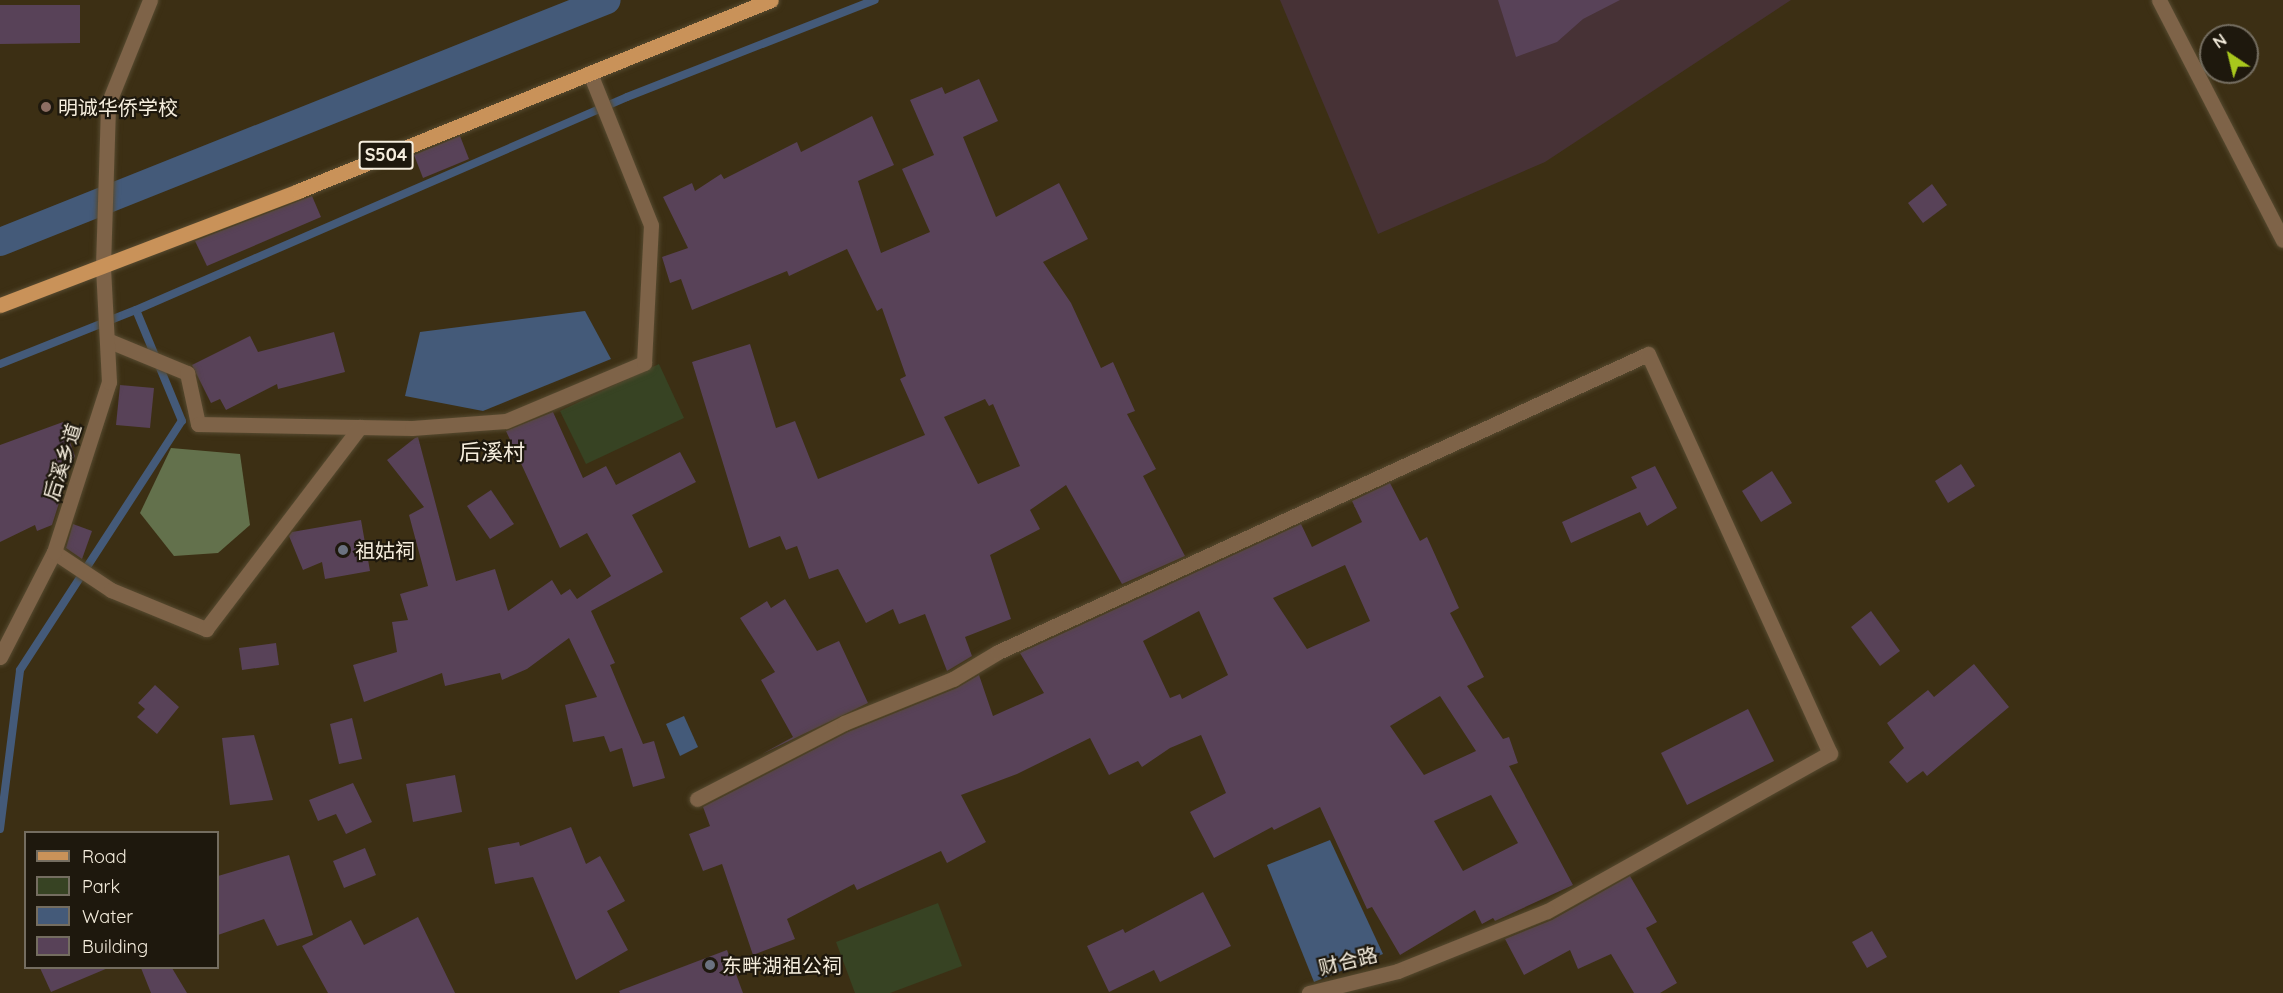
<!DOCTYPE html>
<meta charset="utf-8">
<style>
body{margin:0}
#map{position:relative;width:2283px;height:993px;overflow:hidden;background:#3c2f14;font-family:Quicksand,"Noto Sans SC",sans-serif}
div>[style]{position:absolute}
.commercial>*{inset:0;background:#473236}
.green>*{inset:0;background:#374323}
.forest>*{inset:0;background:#63714c}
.water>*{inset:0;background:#445a79}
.stream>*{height:8px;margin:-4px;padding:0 4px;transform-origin:4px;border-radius:4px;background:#445a79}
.canal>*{height:28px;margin:-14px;padding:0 14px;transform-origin:14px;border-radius:14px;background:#445a79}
.building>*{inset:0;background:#584258}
.roads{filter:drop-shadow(0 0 2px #564a30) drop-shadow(0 0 2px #564a30)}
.minor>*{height:15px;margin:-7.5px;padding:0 7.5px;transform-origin:7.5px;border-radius:7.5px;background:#7e6348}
.primary>*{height:15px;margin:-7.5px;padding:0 7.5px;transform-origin:7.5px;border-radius:7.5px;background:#c99259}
.dots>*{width:16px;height:16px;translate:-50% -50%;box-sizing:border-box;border:3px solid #1e180d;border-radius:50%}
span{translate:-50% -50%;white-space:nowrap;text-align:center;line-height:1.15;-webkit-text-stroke:4.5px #1e180d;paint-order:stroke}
.shield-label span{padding:2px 4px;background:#1e180d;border:2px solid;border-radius:4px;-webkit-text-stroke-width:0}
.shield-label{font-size:18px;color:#f5eddd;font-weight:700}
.poi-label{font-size:20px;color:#f5eddd}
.left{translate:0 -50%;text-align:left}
.street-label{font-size:20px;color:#f5eddd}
.quarter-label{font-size:22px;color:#f5eddd}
.legend{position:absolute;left:24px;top:831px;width:195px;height:138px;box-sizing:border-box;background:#1e180d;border:2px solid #746d60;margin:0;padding:8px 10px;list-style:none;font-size:18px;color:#f5eddd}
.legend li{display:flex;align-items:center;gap:12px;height:30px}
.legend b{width:30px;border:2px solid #746d60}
.north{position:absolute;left:2199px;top:24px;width:60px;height:60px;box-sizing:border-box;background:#1e180d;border:2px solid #746d60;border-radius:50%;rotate:325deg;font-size:16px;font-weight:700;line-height:24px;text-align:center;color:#f5eddd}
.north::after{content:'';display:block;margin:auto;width:21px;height:27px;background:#a8c71d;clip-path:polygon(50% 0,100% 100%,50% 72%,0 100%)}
</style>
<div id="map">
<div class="commercial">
<div style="clip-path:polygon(1280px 0,1791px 0,1545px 162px,1378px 234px)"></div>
</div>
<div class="green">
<div style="clip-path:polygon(659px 364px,684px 418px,586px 464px,560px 411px)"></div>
<div style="clip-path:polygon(938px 903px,962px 966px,890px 993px,855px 993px,836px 942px)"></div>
</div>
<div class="forest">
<div style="clip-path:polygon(171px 448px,240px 454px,250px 525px,218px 553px,174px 556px,140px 513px)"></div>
</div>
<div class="water">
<div style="clip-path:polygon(585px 311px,611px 359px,483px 411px,405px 396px,420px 332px)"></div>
<div style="clip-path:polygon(684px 716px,698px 747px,680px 756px,666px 724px)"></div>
<div style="clip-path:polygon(1330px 840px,1383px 954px,1314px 982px,1267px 865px)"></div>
</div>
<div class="stream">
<div style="left:0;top:364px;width:146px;rotate:-21.7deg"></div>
<div style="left:136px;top:310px;width:535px;rotate:-23.45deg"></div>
<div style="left:627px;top:97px;width:266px;rotate:-21.4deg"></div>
<div style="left:0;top:829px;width:160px;rotate:-82.8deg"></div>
<div style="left:20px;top:670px;width:297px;rotate:-57deg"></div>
<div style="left:182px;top:421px;width:120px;rotate:-112.5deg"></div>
</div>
<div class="canal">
<div style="left:0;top:242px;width:653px;rotate:-21.74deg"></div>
</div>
<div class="building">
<div style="clip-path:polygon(1498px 0,1620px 0,1583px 19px,1557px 42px,1516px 57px)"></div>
<div style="clip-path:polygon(0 5px,80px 5px,80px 43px,0 44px)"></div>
<div style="clip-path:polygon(evenodd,979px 79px,998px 121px,963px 137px,996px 217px,1059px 183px,1088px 239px,1043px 262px,1071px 303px,1101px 368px,1113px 362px,1135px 411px,1127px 414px,1156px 469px,1143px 476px,1185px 556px,1122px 584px,1066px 485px,1030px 510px,1040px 529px,990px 555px,1011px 619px,965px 637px,972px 656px,947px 671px,925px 614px,899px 624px,893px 609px,866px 623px,838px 569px,809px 579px,797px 546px,786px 550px,780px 536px,749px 548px,692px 362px,750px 344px,776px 428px,795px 421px,818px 479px,925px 435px,900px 379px,906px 376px,882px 308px,877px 311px,847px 249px,789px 276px,787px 271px,692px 310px,681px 279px,670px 283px,662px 257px,688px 248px,663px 197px,692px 183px,695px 191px,721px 174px,724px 179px,797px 142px,801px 152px,872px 116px,894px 165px,858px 181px,881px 253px,930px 232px,902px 169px,934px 155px,910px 100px,942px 87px,945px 94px,979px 79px,985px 399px,989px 406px,993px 404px,1020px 466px,978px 484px,944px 417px,985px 399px)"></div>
<div style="clip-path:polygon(460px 136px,469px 159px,423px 178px,414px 155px)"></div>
<div style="clip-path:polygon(1932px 184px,1947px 205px,1923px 223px,1908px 203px)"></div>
<div style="clip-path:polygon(312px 196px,321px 217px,207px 266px,195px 241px)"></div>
<div style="clip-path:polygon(334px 332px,345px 372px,278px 389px,277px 384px,226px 410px,220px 399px,211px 403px,192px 365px,250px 336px,258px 352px)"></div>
<div style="clip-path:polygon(120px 385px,154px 388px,150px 428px,116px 425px)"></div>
<div style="clip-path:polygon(553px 412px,583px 478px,606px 466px,616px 485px,680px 452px,696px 482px,632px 515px,663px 572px,591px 611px,615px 663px,610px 665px,643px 744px,654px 741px,665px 778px,633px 787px,622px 748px,610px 752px,604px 736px,573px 742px,565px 705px,597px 697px,569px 638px,527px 669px,502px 680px,500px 673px,445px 686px,442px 673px,364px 702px,353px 665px,397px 652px,392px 622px,408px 620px,400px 594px,428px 586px,409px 515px,424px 507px,387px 460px,415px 438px,418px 437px,456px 581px,495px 569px,508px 611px,552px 580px,561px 595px,570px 589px,577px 599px,611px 576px,587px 533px,560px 548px,506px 431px)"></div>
<div style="clip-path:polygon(63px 422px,75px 456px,71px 467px,49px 475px,59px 503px,52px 525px,37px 531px,35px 525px,0 542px,0 445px)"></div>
<div style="clip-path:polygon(1961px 464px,1975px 486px,1948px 503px,1935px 481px)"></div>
<div style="clip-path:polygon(1655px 466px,1677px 508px,1647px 526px,1640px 512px,1571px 543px,1562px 522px,1637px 488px,1631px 477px)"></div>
<div style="clip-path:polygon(1772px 471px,1792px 503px,1761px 522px,1742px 491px)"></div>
<div style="clip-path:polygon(evenodd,1390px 483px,1420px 541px,1427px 537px,1459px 608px,1450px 613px,1484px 677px,1467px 686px,1503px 739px,1509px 737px,1518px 763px,1509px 766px,1573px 885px,1495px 921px,1493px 918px,1482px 924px,1475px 910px,1400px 955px,1372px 907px,1367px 909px,1320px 807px,1274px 830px,1272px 827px,1214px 858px,1190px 812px,1226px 793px,1201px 735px,1170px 748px,1142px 767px,1138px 761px,1109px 775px,1090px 738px,1017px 774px,961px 795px,986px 842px,947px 863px,941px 851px,857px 890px,854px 884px,787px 919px,795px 939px,753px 955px,722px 864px,703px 871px,689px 834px,710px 826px,703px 807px,848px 732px,957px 688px,979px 675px,993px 716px,1044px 693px,1020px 653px,1301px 524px,1312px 547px,1362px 522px,1352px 501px,1390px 483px,1345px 565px,1370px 621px,1307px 649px,1273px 598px,1345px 565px,1390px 483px,1199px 611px,1228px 675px,1182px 699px,1180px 694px,1170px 698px,1143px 641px,1199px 611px,1390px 483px,1440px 696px,1476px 751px,1424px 775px,1390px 726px,1440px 696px,1390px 483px,1491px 795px,1518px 843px,1463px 871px,1434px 821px,1491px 795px)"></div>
<div style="clip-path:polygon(491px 490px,514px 524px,490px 539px,467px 506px)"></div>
<div style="clip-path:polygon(361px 520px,370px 571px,325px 579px,322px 562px,303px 570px,289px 536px,292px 532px)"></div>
<div style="clip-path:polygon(73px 524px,92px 531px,82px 559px,66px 548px)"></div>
<div style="clip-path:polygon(785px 599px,817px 651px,839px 641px,868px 703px,762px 754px,793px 737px,761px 680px,775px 672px,740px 618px,767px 601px,771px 608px)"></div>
<div style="clip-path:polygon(1871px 611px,1900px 651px,1880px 666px,1851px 627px)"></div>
<div style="clip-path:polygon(276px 643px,279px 665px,242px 670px,239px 648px)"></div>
<div style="clip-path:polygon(1974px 664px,2009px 707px,1927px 776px,1923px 771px,1907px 783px,1889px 762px,1904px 748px,1887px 723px,1928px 690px,1934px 697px)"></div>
<div style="clip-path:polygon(155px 685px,179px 707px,157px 734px,137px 717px,145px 709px,138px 703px)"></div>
<div style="clip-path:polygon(1748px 709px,1774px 761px,1687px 805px,1661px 753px)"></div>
<div style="clip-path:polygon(352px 718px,362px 759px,339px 764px,330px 724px)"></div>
<div style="clip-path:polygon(254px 735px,273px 800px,230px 805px,222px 738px)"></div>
<div style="clip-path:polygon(455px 775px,462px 812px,413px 822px,406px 784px)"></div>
<div style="clip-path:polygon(353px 783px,372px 822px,346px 834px,336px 814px,318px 821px,309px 800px)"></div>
<div style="clip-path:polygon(571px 827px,586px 864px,600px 856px,625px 901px,607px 911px,628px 950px,576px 980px,533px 877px,495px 884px,488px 848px,519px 842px,520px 846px)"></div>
<div style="clip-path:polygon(365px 848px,376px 875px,344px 888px,333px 861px)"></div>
<div style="clip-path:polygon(289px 855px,313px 935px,277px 946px,264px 919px,218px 935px,218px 876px)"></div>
<div style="clip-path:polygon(1630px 876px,1657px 922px,1646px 928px,1677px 983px,1660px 993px,1634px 993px,1611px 954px,1578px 969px,1570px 950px,1524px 975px,1505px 939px,1552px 920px)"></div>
<div style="clip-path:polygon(1203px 892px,1231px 946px,1160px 982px,1154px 970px,1109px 992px,1087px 946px,1123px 929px,1125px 933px)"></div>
<div style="clip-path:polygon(418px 917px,455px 993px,328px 993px,302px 946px,351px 920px,364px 945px)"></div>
<div style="clip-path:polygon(1872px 931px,1887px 957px,1867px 968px,1852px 942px)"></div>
<div style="clip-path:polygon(727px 950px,743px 993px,620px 993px,619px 991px)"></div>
<div style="clip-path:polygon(40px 968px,108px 968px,51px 992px)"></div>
<div style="clip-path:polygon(141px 968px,172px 968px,187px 993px,151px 993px)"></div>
</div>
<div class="roads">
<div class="minor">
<div style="left:2159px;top:0;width:270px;rotate:62.7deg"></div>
<div style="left:107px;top:340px;width:87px;rotate:22.4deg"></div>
<div style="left:187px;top:373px;width:52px;rotate:77.8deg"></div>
<div style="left:198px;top:424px;width:214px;rotate:1.1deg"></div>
<div style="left:412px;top:428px;width:94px;rotate:-4.3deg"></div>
<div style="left:506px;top:421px;width:150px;rotate:-22.8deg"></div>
<div style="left:644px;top:363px;width:138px;rotate:-87.1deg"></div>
<div style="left:651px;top:225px;width:164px;rotate:-111.9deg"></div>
<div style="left:54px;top:552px;width:69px;rotate:33.7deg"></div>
<div style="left:111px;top:590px;width:103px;rotate:22.3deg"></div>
<div style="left:206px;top:629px;width:254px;rotate:-52.7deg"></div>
<div style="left:0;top:657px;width:118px;rotate:-62.8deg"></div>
<div style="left:54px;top:552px;width:179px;rotate:-72.1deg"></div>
<div style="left:109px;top:382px;width:116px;rotate:-93deg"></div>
<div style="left:103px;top:266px;width:162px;rotate:-88.2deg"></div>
<div style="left:108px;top:104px;width:112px;rotate:-68deg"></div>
<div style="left:697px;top:799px;width:165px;rotate:-27.3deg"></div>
<div style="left:844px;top:723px;width:118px;rotate:-22deg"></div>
<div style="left:953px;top:679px;width:52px;rotate:-31deg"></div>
<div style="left:998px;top:652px;width:715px;rotate:-24.63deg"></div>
<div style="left:1648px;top:354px;width:439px;rotate:65.5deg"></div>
<div style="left:1830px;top:753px;width:324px;rotate:150.8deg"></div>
<div style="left:1547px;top:911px;width:161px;rotate:158.1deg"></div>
<div style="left:1398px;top:971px;width:92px;rotate:166.1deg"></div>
</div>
<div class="primary">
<div style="left:0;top:305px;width:319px;rotate:-20.9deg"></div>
<div style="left:298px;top:191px;width:510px;rotate:-21.99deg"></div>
</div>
</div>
<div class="dots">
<div style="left:46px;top:107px;background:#8d6e63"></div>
<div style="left:343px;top:550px;background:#6b7280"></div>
<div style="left:710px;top:965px;background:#6b7280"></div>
</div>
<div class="shield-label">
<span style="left:386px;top:155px">S504</span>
</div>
<div class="poi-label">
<span class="left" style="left:58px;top:107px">明诚华侨学校</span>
<span class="left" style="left:355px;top:550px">祖姑祠</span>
<span class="left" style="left:722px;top:965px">东畔湖祖公祠</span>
</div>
<div class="street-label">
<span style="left:62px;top:462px;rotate:-72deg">后溪乡道</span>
<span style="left:1348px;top:961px;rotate:-14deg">财合路</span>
</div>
<div class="quarter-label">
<span style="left:492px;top:453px">后溪村</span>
</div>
<ul class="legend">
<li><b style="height:8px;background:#c99259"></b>Road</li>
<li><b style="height:16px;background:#374323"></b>Park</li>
<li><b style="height:16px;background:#445a79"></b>Water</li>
<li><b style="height:16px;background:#584258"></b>Building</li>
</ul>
<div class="north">N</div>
</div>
